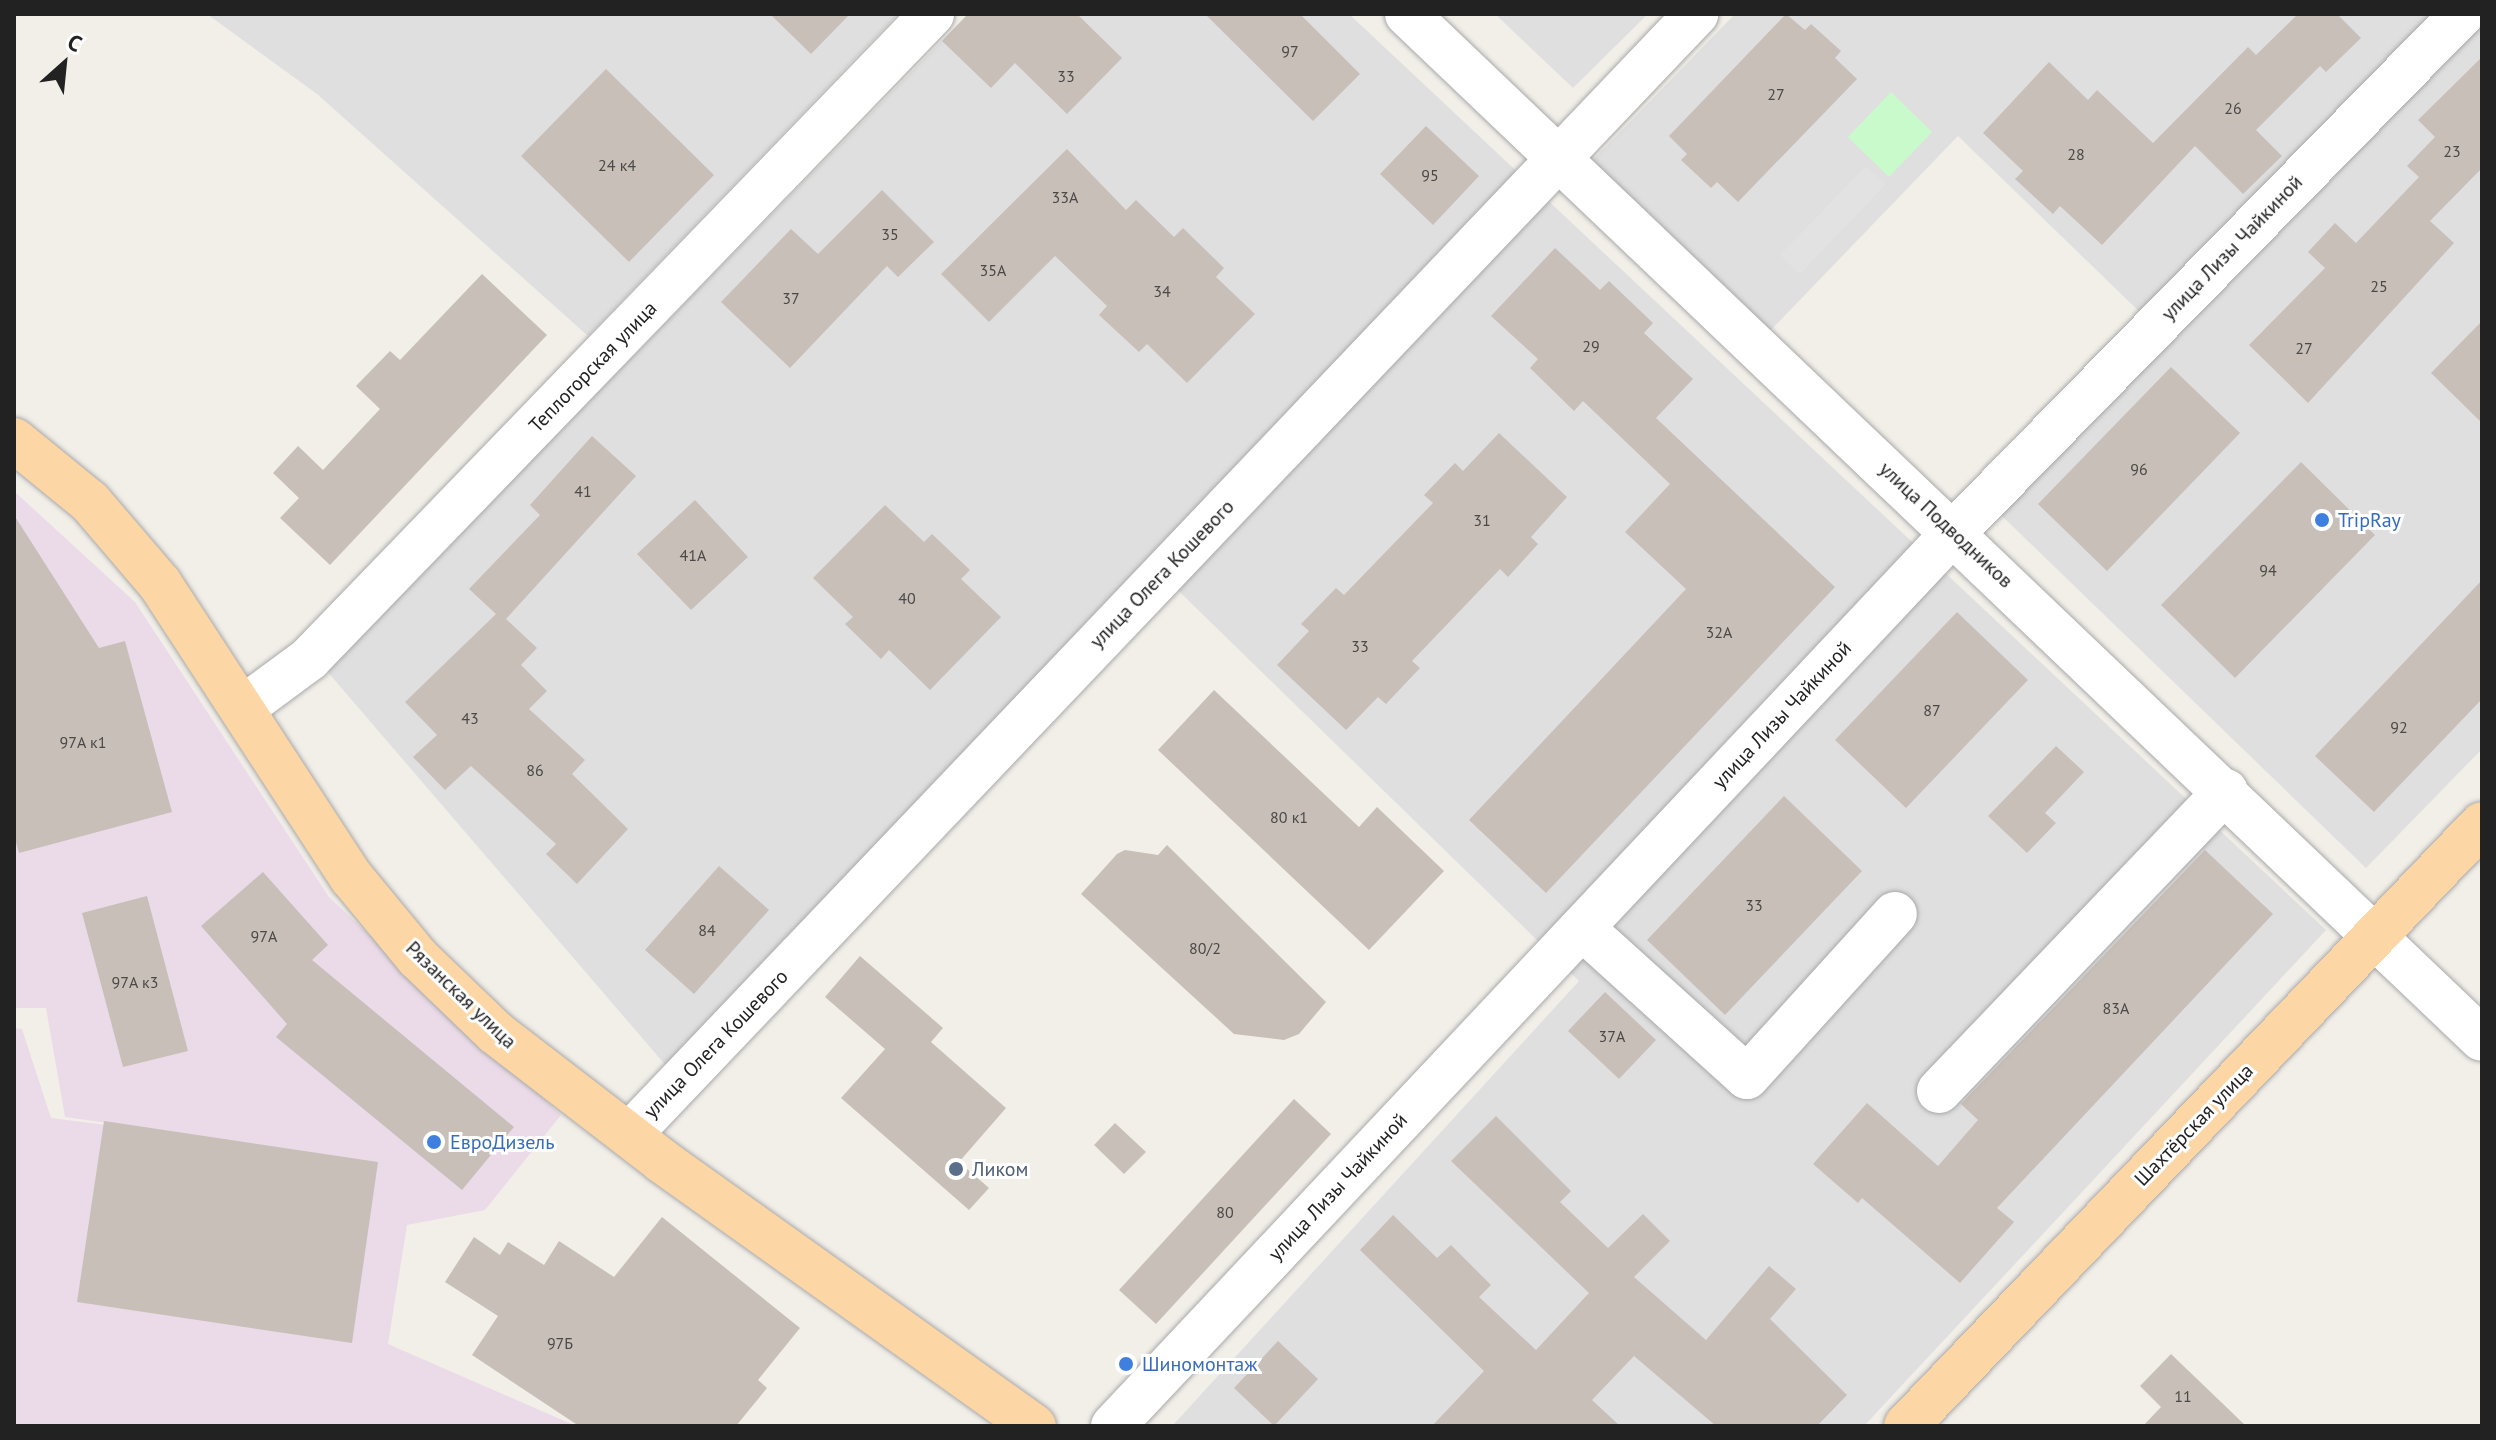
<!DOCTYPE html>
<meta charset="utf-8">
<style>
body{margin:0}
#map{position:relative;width:2496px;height:1440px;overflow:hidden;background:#f2efe9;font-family:"PT Sans",sans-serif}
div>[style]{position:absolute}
.residential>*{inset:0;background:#e0dfdf}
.industrial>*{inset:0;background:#ebdbe8}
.park>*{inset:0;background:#c8facc}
.parking>*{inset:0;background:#e2e2e2}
.building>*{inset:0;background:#c7bfb8}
.roads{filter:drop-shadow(0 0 2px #a9a9a9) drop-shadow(0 0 2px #a9a9a9)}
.minor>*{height:44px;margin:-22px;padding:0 22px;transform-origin:22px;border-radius:22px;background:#fff}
.major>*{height:44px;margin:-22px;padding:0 22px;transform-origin:22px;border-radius:22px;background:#fcd6a4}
.dots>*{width:22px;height:22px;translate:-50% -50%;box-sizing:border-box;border:4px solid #fff;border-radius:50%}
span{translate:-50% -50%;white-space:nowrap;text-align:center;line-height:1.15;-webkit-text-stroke:6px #fff;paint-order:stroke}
.number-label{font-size:16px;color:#4b4948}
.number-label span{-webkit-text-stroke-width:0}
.street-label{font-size:20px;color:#222}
.shop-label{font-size:20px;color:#366cbe}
.left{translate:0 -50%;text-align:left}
.service-label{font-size:20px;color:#4e5e75}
.frame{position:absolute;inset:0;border:16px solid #222;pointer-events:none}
.north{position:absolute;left:24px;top:24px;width:80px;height:80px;-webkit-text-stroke:6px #fff;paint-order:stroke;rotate:27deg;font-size:22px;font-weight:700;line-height:32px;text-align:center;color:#222}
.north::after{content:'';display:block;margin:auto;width:28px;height:36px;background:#222;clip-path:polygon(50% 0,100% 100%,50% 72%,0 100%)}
</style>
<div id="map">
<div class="residential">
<div style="clip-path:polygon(207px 14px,898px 14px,588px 336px,317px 94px)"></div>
<div style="clip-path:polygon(968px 14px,1349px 14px,2326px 930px,1864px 1426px,1174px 1424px,1579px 981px,1152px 565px,674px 1075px,326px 670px)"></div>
<div style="clip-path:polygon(1495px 14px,1648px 14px,1573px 88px)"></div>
<div style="clip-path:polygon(1735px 14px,2446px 14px,2149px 321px,1958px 136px,1769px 332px,1592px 161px)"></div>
<div style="clip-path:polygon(2482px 26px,2482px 749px,2366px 868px,2001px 515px)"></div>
</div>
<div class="industrial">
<div style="clip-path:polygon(14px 491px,135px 602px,329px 897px,561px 1115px,485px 1210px,407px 1225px,388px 1344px,576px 1426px,14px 1426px,14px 1028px,22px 1029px,51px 1118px,225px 1140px,65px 1117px,46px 1008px,14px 1008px)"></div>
</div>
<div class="park">
<div style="clip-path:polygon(1891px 92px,1932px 132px,1889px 177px,1848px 137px)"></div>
</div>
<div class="parking">
<div style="clip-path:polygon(1866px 166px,1886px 184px,1800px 274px,1780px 255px)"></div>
</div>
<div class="building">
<div style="clip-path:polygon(770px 14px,850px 14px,811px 54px)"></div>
<div style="clip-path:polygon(968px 14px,1077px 14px,1122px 58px,1067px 114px,1015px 63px,991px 88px,942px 41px)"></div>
<div style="clip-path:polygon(1205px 14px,1300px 14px,1360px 74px,1313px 121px)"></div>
<div style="clip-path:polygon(1786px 14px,1805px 30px,1811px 24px,1841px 51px,1835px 58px,1857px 79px,1738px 202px,1717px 182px,1711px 188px,1681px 160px,1687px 154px,1669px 136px)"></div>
<div style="clip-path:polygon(2298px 14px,2337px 14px,2361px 38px,2326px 72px,2320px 66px,2256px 130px,2282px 156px,2243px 194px,2195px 146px,2102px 245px,2060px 206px,2053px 214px,2015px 179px,2023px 171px,1983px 133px,2049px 62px,2088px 100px,2097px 90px,2153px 143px,2248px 47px,2256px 55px)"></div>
<div style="clip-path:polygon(2482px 57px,2482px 168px,2430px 221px,2454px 243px,2308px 403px,2249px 345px,2325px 268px,2308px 252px,2335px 223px,2356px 243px,2419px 177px,2407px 166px,2435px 137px,2418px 120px)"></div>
<div style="clip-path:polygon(606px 69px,714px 175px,629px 262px,521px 156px)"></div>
<div style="clip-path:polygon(1426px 126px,1479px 176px,1433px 225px,1380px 174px)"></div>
<div style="clip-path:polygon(1067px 149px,1126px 210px,1136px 200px,1174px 237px,1183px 228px,1224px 268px,1216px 277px,1255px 314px,1187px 383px,1147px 344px,1139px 352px,1099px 315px,1107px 306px,1055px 256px,989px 322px,941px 274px)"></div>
<div style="clip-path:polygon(882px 190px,934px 242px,898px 277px,887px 266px,790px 368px,721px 302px,791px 229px,818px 254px)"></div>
<div style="clip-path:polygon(1555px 248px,1600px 290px,1609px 281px,1653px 323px,1644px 333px,1693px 379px,1656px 418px,1835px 587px,1546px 893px,1469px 820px,1686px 589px,1625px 532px,1670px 484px,1583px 401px,1574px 411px,1530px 368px,1538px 359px,1491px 316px)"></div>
<div style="clip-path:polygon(482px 274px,547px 335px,330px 565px,280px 518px,299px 498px,273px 473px,298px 446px,323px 470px,380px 409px,356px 386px,390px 351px,400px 360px)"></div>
<div style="clip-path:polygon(2482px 321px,2482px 423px,2431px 373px)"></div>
<div style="clip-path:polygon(2171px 367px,2240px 433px,2107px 571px,2038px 504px)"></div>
<div style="clip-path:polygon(1499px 433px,1567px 497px,1531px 537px,1538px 544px,1508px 577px,1500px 569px,1412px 661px,1420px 668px,1386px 704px,1378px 697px,1346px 730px,1277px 665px,1309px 631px,1301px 624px,1336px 588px,1344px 595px,1433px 503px,1424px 495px,1455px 463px,1463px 471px)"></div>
<div style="clip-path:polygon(592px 436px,636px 476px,506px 619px,537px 648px,521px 665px,547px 691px,529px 709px,585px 760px,572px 774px,628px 829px,577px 884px,546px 854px,556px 844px,471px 766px,445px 790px,413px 757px,437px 735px,405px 702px,496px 614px,469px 589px,540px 515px,530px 505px)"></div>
<div style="clip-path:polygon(2301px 462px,2375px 535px,2235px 678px,2161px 605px)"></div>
<div style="clip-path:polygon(695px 500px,748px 557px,691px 610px,637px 554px)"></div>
<div style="clip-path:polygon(885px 505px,924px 542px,932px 534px,970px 570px,961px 579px,1001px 617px,930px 690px,889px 650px,881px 659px,845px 624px,853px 617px,813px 578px)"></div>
<div style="clip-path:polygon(14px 515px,99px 648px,125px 641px,172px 812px,19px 853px,14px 835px)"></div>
<div style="clip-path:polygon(2482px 580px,2482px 699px,2374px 812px,2315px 756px)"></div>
<div style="clip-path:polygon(1957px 612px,2028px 680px,1906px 808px,1835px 740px)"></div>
<div style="clip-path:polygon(1214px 690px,1359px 827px,1377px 807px,1444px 871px,1369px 950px,1158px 750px)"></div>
<div style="clip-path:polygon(2056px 746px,2084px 772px,2045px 813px,2056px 823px,2027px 853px,1988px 816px)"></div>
<div style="clip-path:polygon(1784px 796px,1862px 871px,1725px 1015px,1647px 940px)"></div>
<div style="clip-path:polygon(1167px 845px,1326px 1002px,1299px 1034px,1284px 1040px,1234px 1034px,1081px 894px,1117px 854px,1125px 850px,1158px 855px)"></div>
<div style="clip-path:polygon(2205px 850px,2273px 914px,1997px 1208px,2014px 1222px,1960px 1283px,1862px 1198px,1858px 1203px,1813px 1164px,1867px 1103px,1938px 1166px,1978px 1120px,1961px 1104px)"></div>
<div style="clip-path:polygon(719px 866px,769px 910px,694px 994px,645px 950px)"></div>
<div style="clip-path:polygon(263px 872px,328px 945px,312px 960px,514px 1127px,462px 1190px,276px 1037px,287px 1024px,201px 926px)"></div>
<div style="clip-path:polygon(147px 896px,188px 1051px,123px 1067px,82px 913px)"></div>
<div style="clip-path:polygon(860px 956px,943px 1028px,931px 1042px,1006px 1108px,959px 1162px,989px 1188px,969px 1210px,841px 1098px,885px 1049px,825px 997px)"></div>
<div style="clip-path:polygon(1605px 992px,1656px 1040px,1619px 1079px,1568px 1031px)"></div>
<div style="clip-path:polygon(1294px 1099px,1331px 1134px,1156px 1324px,1119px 1290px)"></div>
<div style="clip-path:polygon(1496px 1116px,1571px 1191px,1560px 1202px,1608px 1248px,1643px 1214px,1670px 1241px,1634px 1277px,1706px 1340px,1769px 1266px,1796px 1289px,1770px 1319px,1847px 1395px,1817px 1426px,1716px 1426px,1634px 1356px,1592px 1400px,1620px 1426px,1432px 1426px,1484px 1371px,1360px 1250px,1393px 1215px,1437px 1258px,1451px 1245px,1491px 1285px,1479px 1297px,1536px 1350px,1589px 1293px,1451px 1161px)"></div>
<div style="clip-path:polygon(104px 1121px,378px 1162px,352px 1343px,77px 1302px)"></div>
<div style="clip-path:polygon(1115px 1123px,1146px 1152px,1124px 1174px,1094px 1145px)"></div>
<div style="clip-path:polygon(662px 1217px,800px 1328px,758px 1380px,767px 1388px,736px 1426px,579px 1426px,472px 1355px,498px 1316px,445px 1282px,474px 1237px,500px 1255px,508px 1242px,544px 1265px,559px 1241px,614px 1277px)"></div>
<div style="clip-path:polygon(1278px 1341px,1318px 1379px,1274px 1426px,1234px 1388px)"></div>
<div style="clip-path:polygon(2171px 1354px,2246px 1426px,2143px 1426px,2161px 1407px,2140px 1386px)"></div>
</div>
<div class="roads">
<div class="minor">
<div style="left:1407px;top:14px;width:1485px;rotate:43.64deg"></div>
<div style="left:244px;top:707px;width:81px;rotate:-36.4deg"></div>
<div style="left:309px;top:659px;width:897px;rotate:-45.99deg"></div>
<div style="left:1582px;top:928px;width:222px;rotate:42.1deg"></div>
<div style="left:1747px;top:1077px;width:220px;rotate:-47.8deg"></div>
<div style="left:1939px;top:1091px;width:415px;rotate:-46.3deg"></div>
<div style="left:629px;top:1135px;width:1548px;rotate:-46.41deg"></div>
<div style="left:1113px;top:1426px;width:1227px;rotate:-46.75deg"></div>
<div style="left:1954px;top:532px;width:726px;rotate:-45.56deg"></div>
</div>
<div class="major">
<div style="left:14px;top:440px;width:98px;rotate:39.2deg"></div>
<div style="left:90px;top:502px;width:108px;rotate:49.5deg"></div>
<div style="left:160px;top:584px;width:351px;rotate:56.9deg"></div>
<div style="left:352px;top:878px;width:104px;rotate:50.5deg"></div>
<div style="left:418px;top:958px;width:108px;rotate:43.9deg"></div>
<div style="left:496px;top:1033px;width:210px;rotate:37.6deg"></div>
<div style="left:662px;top:1161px;width:457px;rotate:35.5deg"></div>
<div style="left:1906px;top:1426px;width:833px;rotate:-46.26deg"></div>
</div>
</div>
<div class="dots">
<div style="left:2322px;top:520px;background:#3f7fe0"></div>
<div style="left:434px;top:1142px;background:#3f7fe0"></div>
<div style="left:956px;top:1169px;background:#5c6f8a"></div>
<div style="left:1126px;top:1364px;background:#3f7fe0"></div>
</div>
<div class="number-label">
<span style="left:1290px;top:51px">97</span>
<span style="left:1066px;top:76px">33</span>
<span style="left:1776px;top:94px">27</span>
<span style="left:2233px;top:108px">26</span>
<span style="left:2452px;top:151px">23</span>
<span style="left:2076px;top:154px">28</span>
<span style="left:617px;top:165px">24 к4</span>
<span style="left:1430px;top:175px">95</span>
<span style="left:1065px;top:197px">33А</span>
<span style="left:890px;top:234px">35</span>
<span style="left:993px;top:270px">35А</span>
<span style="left:2379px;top:286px">25</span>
<span style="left:1162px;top:291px">34</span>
<span style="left:791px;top:298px">37</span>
<span style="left:1591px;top:346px">29</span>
<span style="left:2304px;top:348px">27</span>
<span style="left:2139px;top:469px">96</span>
<span style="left:583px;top:491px">41</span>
<span style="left:1482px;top:520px">31</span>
<span style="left:693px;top:555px">41А</span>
<span style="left:2268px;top:570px">94</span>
<span style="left:907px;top:598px">40</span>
<span style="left:1719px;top:632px">32А</span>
<span style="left:1360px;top:646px">33</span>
<span style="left:1932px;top:710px">87</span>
<span style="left:470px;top:718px">43</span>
<span style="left:2399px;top:727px">92</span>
<span style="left:83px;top:742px">97А к1</span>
<span style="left:535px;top:770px">86</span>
<span style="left:1289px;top:817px">80 к1</span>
<span style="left:1754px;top:905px">33</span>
<span style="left:707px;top:930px">84</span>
<span style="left:264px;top:936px">97А</span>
<span style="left:1205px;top:948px">80/2</span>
<span style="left:135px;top:982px">97А к3</span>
<span style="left:2116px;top:1008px">83А</span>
<span style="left:1612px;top:1036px">37А</span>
<span style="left:1225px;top:1212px">80</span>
<span style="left:560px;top:1343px">97Б</span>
<span style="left:2183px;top:1396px">11</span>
</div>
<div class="street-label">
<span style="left:2232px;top:248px;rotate:-46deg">улица Лизы Чайкиной</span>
<span style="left:593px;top:367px;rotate:-46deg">Теплогорская улица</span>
<span style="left:1946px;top:525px;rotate:43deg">улица Подводников</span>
<span style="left:1162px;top:574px;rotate:-46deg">улица Олега Кошевого</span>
<span style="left:1782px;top:715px;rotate:-47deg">улица Лизы Чайкиной</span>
<span style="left:461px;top:995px;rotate:44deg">Рязанская улица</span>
<span style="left:716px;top:1044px;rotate:-46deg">улица Олега Кошевого</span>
<span style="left:2194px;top:1125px;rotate:-46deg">Шахтёрская улица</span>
<span style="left:1338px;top:1187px;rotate:-47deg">улица Лизы Чайкиной</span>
</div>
<div class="shop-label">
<span class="left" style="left:2338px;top:520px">TripRay</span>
<span class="left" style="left:450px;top:1142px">ЕвроДизель</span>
<span class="left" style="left:1142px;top:1364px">Шиномонтаж</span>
</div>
<div class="service-label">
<span class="left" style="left:972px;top:1169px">Ликом</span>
</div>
<div class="frame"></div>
<div class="north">С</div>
</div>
